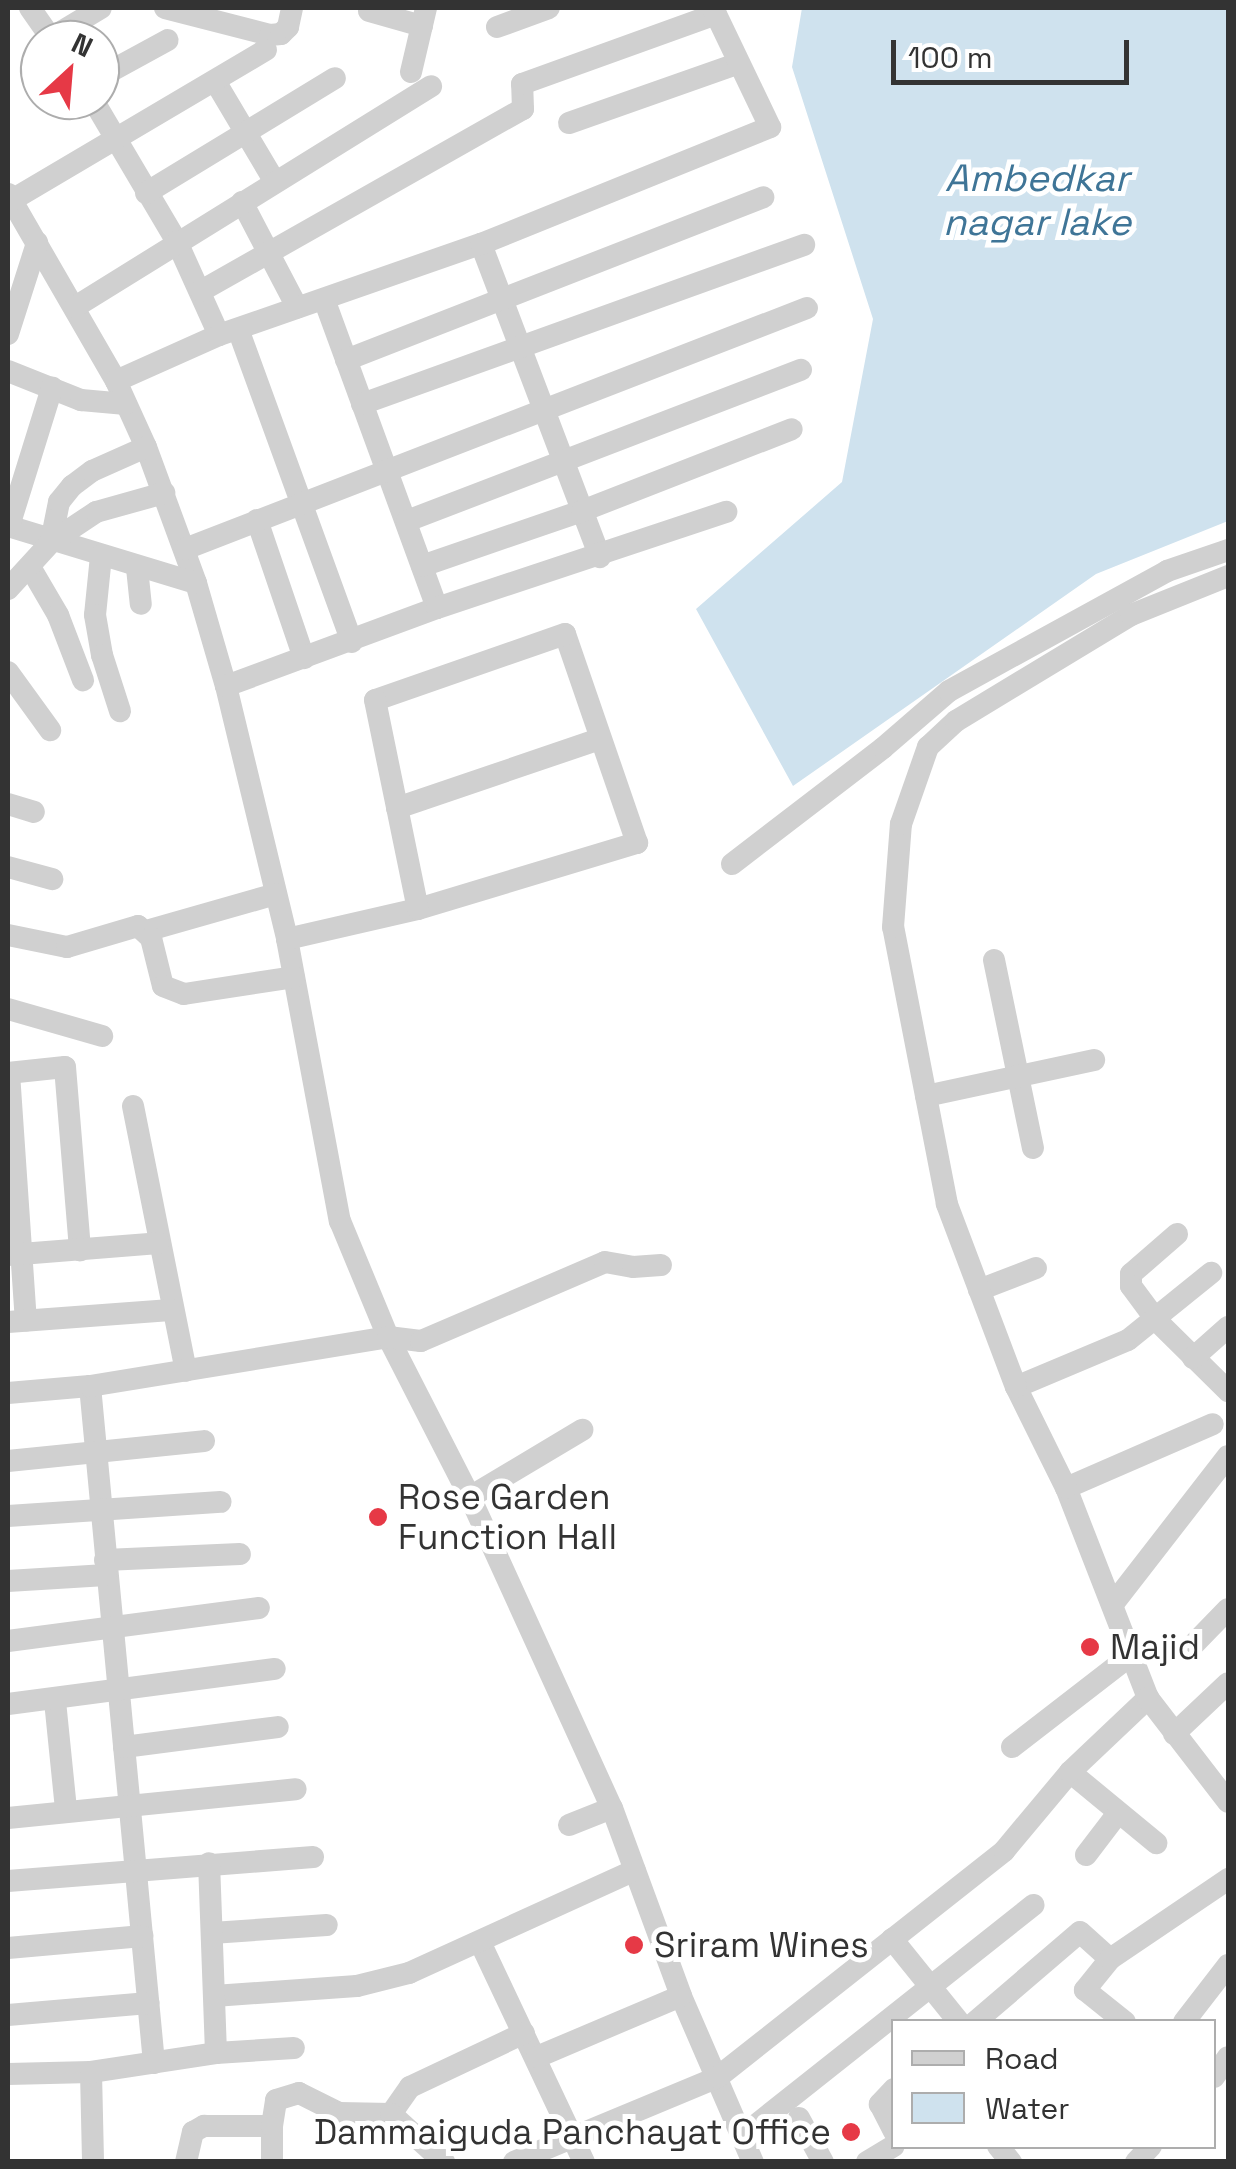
<!DOCTYPE html>
<style>
body{margin:0}
#map{position:relative;width:1236px;height:2169px;overflow:hidden;background:#fff;font-family:"Space Grotesk",sans-serif}
div>[style]{position:absolute}
.water>*{inset:0;background:#cfe2ee}
.minor>*{height:22px;margin:-11px;padding:0 11px;transform-origin:11px;border-radius:11px;background:#d0d0d0}
.dots>*{width:28px;height:28px;translate:-50% -50%;box-sizing:border-box;border:5px solid #fff;border-radius:50%}
span{translate:-50% -50%;white-space:nowrap;text-align:center;line-height:1.15;-webkit-text-stroke:10px #fff;paint-order:stroke}
.poi-label{font-size:35px;color:#333}
.left{translate:0 -50%;text-align:left}
.right{translate:-100% -50%;text-align:right}
.water-label{font-size:38px;color:#3f7597;font-style:italic}
.frame{position:absolute;inset:0;border:10px solid #333;pointer-events:none}
.legend{position:absolute;left:891px;top:2019px;width:325px;height:130px;box-sizing:border-box;background:#fff;border:2px solid #adadad;margin:0;padding:12px 18px;list-style:none;font-size:30px;color:#333}
.legend li{display:flex;align-items:center;gap:20px;height:50px}
.legend b{width:50px;border:2px solid #adadad}
.north{position:absolute;left:20px;top:20px;width:100px;height:100px;box-sizing:border-box;background:#fff;border:2px solid #adadad;border-radius:50%;rotate:26deg;font-size:28px;font-weight:700;line-height:40px;text-align:center;color:#333}
.north::after{content:'';display:block;margin:auto;width:35px;height:45px;background:#e63946;clip-path:polygon(50% 0,100% 100%,50% 72%,0 100%)}
.scale{position:absolute;left:891px;top:40px;width:238px;height:45px;box-sizing:border-box;border:5px solid #333;border-top:0;padding-left:12px;font-size:30px;line-height:35px;white-space:nowrap;color:#333;-webkit-text-stroke:8px #fff;paint-order:stroke}
</style>
<div id="map">
<div class="water">
<div style="clip-path:polygon(802px 8px,1228px 8px,1228px 521px,1096px 574px,793px 786px,696px 609px,842px 482px,873px 319px,792px 67px)"></div>
</div>
<div class="minor">
<div style="left:30px;top:8px;width:39px;rotate:55deg"></div>
<div style="left:165px;top:8px;width:108px;rotate:14.4deg"></div>
<div style="left:270px;top:35px;width:11px;rotate:-5deg"></div>
<div style="left:281px;top:34px;width:10px;rotate:-45deg"></div>
<div style="left:288px;top:27px;width:19px;rotate:-78deg"></div>
<div style="left:369px;top:11px;width:55px;rotate:15.8deg"></div>
<div style="left:497px;top:27px;width:55px;rotate:-20.1deg"></div>
<div style="left:51px;top:38px;width:58px;rotate:-31deg"></div>
<div style="left:411px;top:72px;width:66px;rotate:-76.8deg"></div>
<div style="left:100px;top:77px;width:77px;rotate:-28.6deg"></div>
<div style="left:215px;top:81px;width:117px;rotate:59.3deg"></div>
<div style="left:93px;top:100px;width:165px;rotate:59.4deg"></div>
<div style="left:177px;top:242px;width:102px;rotate:65.7deg"></div>
<div style="left:569px;top:123px;width:178px;rotate:-19.4deg"></div>
<div style="left:146px;top:193px;width:221px;rotate:-31.3deg"></div>
<div style="left:8px;top:194px;width:216px;rotate:60deg"></div>
<div style="left:116px;top:381px;width:72px;rotate:65.6deg"></div>
<div style="left:146px;top:447px;width:145px;rotate:69.8deg"></div>
<div style="left:196px;top:583px;width:107px;rotate:73.8deg"></div>
<div style="left:226px;top:686px;width:260px;rotate:76.4deg"></div>
<div style="left:287px;top:939px;width:287px;rotate:79.4deg"></div>
<div style="left:340px;top:1221px;width:126px;rotate:67.5deg"></div>
<div style="left:388px;top:1337px;width:180px;rotate:62.9deg"></div>
<div style="left:470px;top:1497px;width:342px;rotate:65.5deg"></div>
<div style="left:612px;top:1808px;width:200px;rotate:69.8deg"></div>
<div style="left:681px;top:1996px;width:181px;rotate:66.6deg"></div>
<div style="left:12px;top:200px;width:295px;rotate:-30.6deg"></div>
<div style="left:242px;top:202px;width:119px;rotate:62.4deg"></div>
<div style="left:481px;top:244px;width:335px;rotate:69.2deg"></div>
<div style="left:201px;top:291px;width:370px;rotate:-29.5deg"></div>
<div style="left:523px;top:109px;width:25px;rotate:-92deg"></div>
<div style="left:522px;top:84px;width:206px;rotate:-19.8deg"></div>
<div style="left:324px;top:299px;width:329px;rotate:69.9deg"></div>
<div style="left:75px;top:307px;width:419px;rotate:-31.8deg"></div>
<div style="left:238px;top:329px;width:333px;rotate:70deg"></div>
<div style="left:8px;top:334px;width:96px;rotate:-72.3deg"></div>
<div style="left:346px;top:360px;width:448px;rotate:-21.3deg"></div>
<div style="left:8px;top:371px;width:79px;rotate:21.7deg"></div>
<div style="left:81px;top:400px;width:45px;rotate:5.1deg"></div>
<div style="left:116px;top:381px;width:113px;rotate:-24.1deg"></div>
<div style="left:219px;top:335px;width:277px;rotate:-19.2deg"></div>
<div style="left:481px;top:244px;width:312px;rotate:-22deg"></div>
<div style="left:770px;top:127px;width:132px;rotate:-115.6deg"></div>
<div style="left:362px;top:404px;width:470px;rotate:-19.8deg"></div>
<div style="left:257px;top:520px;width:146px;rotate:71.2deg"></div>
<div style="left:407px;top:521px;width:422px;rotate:-21deg"></div>
<div style="left:8px;top:526px;width:196px;rotate:16.9deg"></div>
<div style="left:9px;top:526px;width:145px;rotate:-72.7deg"></div>
<div style="left:51px;top:542px;width:41px;rotate:-78.7deg"></div>
<div style="left:59px;top:502px;width:21px;rotate:-51deg"></div>
<div style="left:72px;top:486px;width:25px;rotate:-37deg"></div>
<div style="left:92px;top:471px;width:59px;rotate:-24deg"></div>
<div style="left:185px;top:549px;width:667px;rotate:-21.18deg"></div>
<div style="left:101px;top:556px;width:59px;rotate:95.8deg"></div>
<div style="left:95px;top:615px;width:41px;rotate:80.1deg"></div>
<div style="left:102px;top:655px;width:59px;rotate:72.2deg"></div>
<div style="left:422px;top:566px;width:169px;rotate:-19deg"></div>
<div style="left:582px;top:511px;width:225px;rotate:-21.3deg"></div>
<div style="left:30px;top:567px;width:56px;rotate:59.7deg"></div>
<div style="left:58px;top:615px;width:70px;rotate:69deg"></div>
<div style="left:137px;top:568px;width:36px;rotate:84deg"></div>
<div style="left:8px;top:589px;width:64px;rotate:-47.5deg"></div>
<div style="left:51px;top:542px;width:54px;rotate:-33.7deg"></div>
<div style="left:96px;top:512px;width:71px;rotate:-15.6deg"></div>
<div style="left:8px;top:672px;width:72px;rotate:54.1deg"></div>
<div style="left:226px;top:686px;width:225px;rotate:-20.3deg"></div>
<div style="left:437px;top:608px;width:305px;rotate:-18.4deg"></div>
<div style="left:8px;top:804px;width:27px;rotate:17deg"></div>
<div style="left:397px;top:808px;width:214px;rotate:-18.8deg"></div>
<div style="left:732px;top:864px;width:190px;rotate:-37.5deg"></div>
<div style="left:883px;top:748px;width:87px;rotate:-40.8deg"></div>
<div style="left:949px;top:691px;width:249px;rotate:-28.8deg"></div>
<div style="left:1167px;top:571px;width:65px;rotate:-19deg"></div>
<div style="left:8px;top:867px;width:46px;rotate:15.3deg"></div>
<div style="left:146px;top:931px;width:135px;rotate:-15.9deg"></div>
<div style="left:8px;top:935px;width:60px;rotate:11.5deg"></div>
<div style="left:67px;top:947px;width:74px;rotate:-16.5deg"></div>
<div style="left:138px;top:926px;width:18px;rotate:43deg"></div>
<div style="left:151px;top:938px;width:49px;rotate:76deg"></div>
<div style="left:163px;top:986px;width:22px;rotate:21deg"></div>
<div style="left:184px;top:994px;width:111px;rotate:-8.8deg"></div>
<div style="left:287px;top:939px;width:134px;rotate:-12.9deg"></div>
<div style="left:418px;top:909px;width:229px;rotate:-16.8deg"></div>
<div style="left:637px;top:843px;width:221px;rotate:-109deg"></div>
<div style="left:565px;top:634px;width:201px;rotate:160.8deg"></div>
<div style="left:375px;top:700px;width:213px;rotate:78.4deg"></div>
<div style="left:994px;top:960px;width:192px;rotate:78.3deg"></div>
<div style="left:8px;top:1009px;width:98px;rotate:16deg"></div>
<div style="left:8px;top:1073px;width:57px;rotate:-6deg"></div>
<div style="left:65px;top:1067px;width:184px;rotate:85.3deg"></div>
<div style="left:9px;top:1073px;width:248px;rotate:86.1deg"></div>
<div style="left:926px;top:1096px;width:172px;rotate:-12.1deg"></div>
<div style="left:133px;top:1106px;width:270px;rotate:78.7deg"></div>
<div style="left:1177px;top:1234px;width:61px;rotate:139deg"></div>
<div style="left:1131px;top:1274px;width:12px;rotate:90deg"></div>
<div style="left:1131px;top:1286px;width:44px;rotate:53.4deg"></div>
<div style="left:1157px;top:1321px;width:100px;rotate:44.6deg"></div>
<div style="left:8px;top:1255px;width:151px;rotate:-4.5deg"></div>
<div style="left:979px;top:1290px;width:61px;rotate:-21.1deg"></div>
<div style="left:8px;top:1322px;width:163px;rotate:-4.2deg"></div>
<div style="left:1193px;top:1358px;width:47px;rotate:-41.5deg"></div>
<div style="left:90px;top:1386px;width:680px;rotate:84.6deg"></div>
<div style="left:1016px;top:1387px;width:121px;rotate:-22.8deg"></div>
<div style="left:1128px;top:1340px;width:107px;rotate:-38.9deg"></div>
<div style="left:8px;top:1393px;width:82px;rotate:-4.9deg"></div>
<div style="left:90px;top:1386px;width:302px;rotate:-9.3deg"></div>
<div style="left:388px;top:1337px;width:33px;rotate:7deg"></div>
<div style="left:421px;top:1341px;width:200px;rotate:-23.2deg"></div>
<div style="left:605px;top:1262px;width:28px;rotate:10deg"></div>
<div style="left:633px;top:1267px;width:28px;rotate:-4deg"></div>
<div style="left:8px;top:1461px;width:197px;rotate:-5.8deg"></div>
<div style="left:1066px;top:1488px;width:160px;rotate:-23.5deg"></div>
<div style="left:470px;top:1497px;width:131px;rotate:-30.9deg"></div>
<div style="left:8px;top:1516px;width:213px;rotate:-3.8deg"></div>
<div style="left:105px;top:1560px;width:135px;rotate:-2.5deg"></div>
<div style="left:8px;top:1581px;width:98px;rotate:-3.5deg"></div>
<div style="left:1113px;top:1604px;width:187px;rotate:-52.2deg"></div>
<div style="left:8px;top:1641px;width:253px;rotate:-7.5deg"></div>
<div style="left:1195px;top:1643px;width:47px;rotate:-45.9deg"></div>
<div style="left:1148px;top:1698px;width:225px;rotate:-111.3deg"></div>
<div style="left:1066px;top:1488px;width:113px;rotate:-116.3deg"></div>
<div style="left:1016px;top:1387px;width:196px;rotate:-110.7deg"></div>
<div style="left:947px;top:1204px;width:282px;rotate:-101deg"></div>
<div style="left:893px;top:927px;width:103px;rotate:-85.6deg"></div>
<div style="left:901px;top:824px;width:82px;rotate:-70.7deg"></div>
<div style="left:928px;top:747px;width:38px;rotate:-43deg"></div>
<div style="left:956px;top:721px;width:205px;rotate:-31.2deg"></div>
<div style="left:1131px;top:615px;width:105px;rotate:-21.9deg"></div>
<div style="left:55px;top:1701px;width:110px;rotate:84.2deg"></div>
<div style="left:8px;top:1704px;width:269px;rotate:-7.5deg"></div>
<div style="left:1174px;top:1734px;width:74px;rotate:-43.4deg"></div>
<div style="left:124px;top:1747px;width:155px;rotate:-7.4deg"></div>
<div style="left:1012px;top:1747px;width:150px;rotate:-37.7deg"></div>
<div style="left:1070px;top:1772px;width:112px;rotate:39.5deg"></div>
<div style="left:8px;top:1818px;width:289px;rotate:-5.7deg"></div>
<div style="left:569px;top:1825px;width:46px;rotate:-21.6deg"></div>
<div style="left:1086px;top:1855px;width:53px;rotate:-52.7deg"></div>
<div style="left:8px;top:1881px;width:306px;rotate:-4.5deg"></div>
<div style="left:212px;top:1933px;width:115px;rotate:-4deg"></div>
<div style="left:892px;top:1939px;width:107px;rotate:51.1deg"></div>
<div style="left:480px;top:1942px;width:243px;rotate:64.7deg"></div>
<div style="left:8px;top:1948px;width:135px;rotate:-5.1deg"></div>
<div style="left:1110px;top:1959px;width:40px;rotate:129deg"></div>
<div style="left:1085px;top:1990px;width:51px;rotate:38.7deg"></div>
<div style="left:214px;top:1996px;width:143px;rotate:-4deg"></div>
<div style="left:357px;top:1986px;width:54px;rotate:-14deg"></div>
<div style="left:409px;top:1973px;width:248px;rotate:-24.5deg"></div>
<div style="left:8px;top:2015px;width:141px;rotate:-4.9deg"></div>
<div style="left:975px;top:2022px;width:138px;rotate:-40.6deg"></div>
<div style="left:1080px;top:1932px;width:40px;rotate:42deg"></div>
<div style="left:1110px;top:1959px;width:143px;rotate:-34.1deg"></div>
<div style="left:1184px;top:2022px;width:72px;rotate:-52.3deg"></div>
<div style="left:216px;top:2053px;width:78px;rotate:-3.7deg"></div>
<div style="left:537px;top:2057px;width:156px;rotate:-23deg"></div>
<div style="left:91px;top:2072px;width:90px;rotate:88.7deg"></div>
<div style="left:8px;top:2074px;width:83px;rotate:-1.4deg"></div>
<div style="left:91px;top:2072px;width:126px;rotate:-8.6deg"></div>
<div style="left:216px;top:2053px;width:190px;rotate:-92.1deg"></div>
<div style="left:1214px;top:2077px;width:24px;rotate:-55deg"></div>
<div style="left:894px;top:2089px;width:21px;rotate:133deg"></div>
<div style="left:880px;top:2104px;width:31px;rotate:63deg"></div>
<div style="left:391px;top:2114px;width:33px;rotate:-55deg"></div>
<div style="left:410px;top:2087px;width:126px;rotate:-25.3deg"></div>
<div style="left:799px;top:2118px;width:50px;rotate:61.4deg"></div>
<div style="left:272px;top:2126px;width:36px;rotate:90deg"></div>
<div style="left:742px;top:2136px;width:372px;rotate:-38.4deg"></div>
<div style="left:998px;top:2146px;width:21px;rotate:51deg"></div>
<div style="left:186px;top:2162px;width:31px;rotate:-77deg"></div>
<div style="left:193px;top:2132px;width:13px;rotate:-29deg"></div>
<div style="left:204px;top:2126px;width:68px"></div>
<div style="left:272px;top:2126px;width:26px;rotate:-81deg"></div>
<div style="left:276px;top:2100px;width:24px;rotate:-17deg"></div>
<div style="left:299px;top:2093px;width:45px;rotate:26.6deg"></div>
<div style="left:339px;top:2113px;width:52px;rotate:1.1deg"></div>
<div style="left:391px;top:2114px;width:72px;rotate:42.2deg"></div>
<div style="left:514px;top:2162px;width:221px;rotate:-22.6deg"></div>
<div style="left:718px;top:2077px;width:365px;rotate:-38.3deg"></div>
<div style="left:1004px;top:1851px;width:103px;rotate:-50.1deg"></div>
<div style="left:1070px;top:1772px;width:108px;rotate:-43.5deg"></div>
<div style="left:1148px;top:1698px;width:131px;rotate:52.4deg"></div>
<div style="left:867px;top:2162px;width:31px;rotate:-31deg"></div>
<div style="left:1136px;top:2162px;width:22px;rotate:-47deg"></div>
</div>
<div class="dots">
<div style="left:378px;top:1517px;background:#e63946"></div>
<div style="left:1090px;top:1647px;background:#e63946"></div>
<div style="left:634px;top:1945px;background:#e63946"></div>
<div style="left:851px;top:2132px;background:#e63946"></div>
</div>
<div class="poi-label">
<span class="left" style="left:398px;top:1517px">Rose Garden<br>Function Hall</span>
<span class="left" style="left:1110px;top:1647px">Majid</span>
<span class="left" style="left:654px;top:1945px">Sriram Wines</span>
<span class="right" style="left:831px;top:2132px">Dammaiguda Panchayat Office</span>
</div>
<div class="water-label">
<span style="left:1037px;top:201px">Ambedkar<br>nagar lake</span>
</div>
<div class="frame"></div>
<ul class="legend">
<li><b style="height:12px;background:#d0d0d0"></b>Road</li>
<li><b style="height:28px;background:#cfe2ee"></b>Water</li>
</ul>
<div class="north">N</div>
<div class="scale">100 m</div>
</div>
